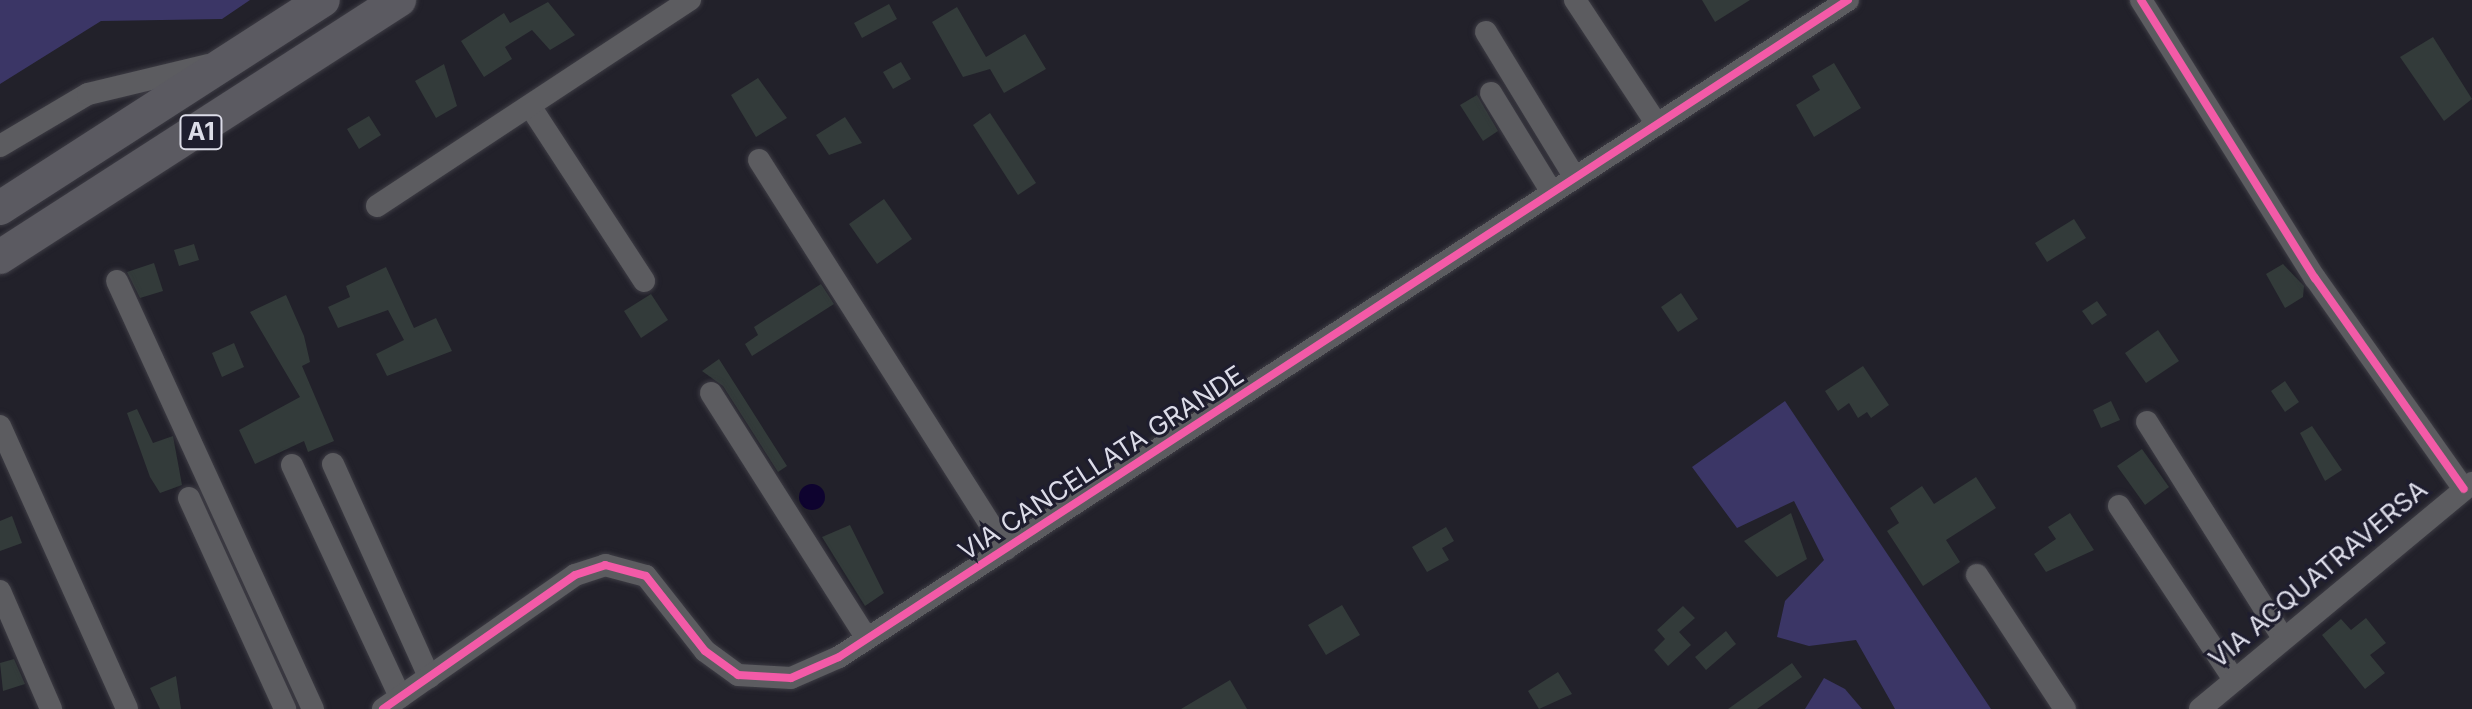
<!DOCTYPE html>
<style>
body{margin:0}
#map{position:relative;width:2472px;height:709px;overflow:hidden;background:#22212a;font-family:Inter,sans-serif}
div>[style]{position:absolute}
.green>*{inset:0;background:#3b3666}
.water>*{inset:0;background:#0e032f}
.round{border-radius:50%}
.building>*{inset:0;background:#333b3a}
.roads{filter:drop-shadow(0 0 2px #3d3c44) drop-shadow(0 0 2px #3d3c44)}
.minor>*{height:22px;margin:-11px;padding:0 11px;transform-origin:11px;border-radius:11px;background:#5c5c60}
.highway>*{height:34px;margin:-17px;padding:0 17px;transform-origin:17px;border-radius:17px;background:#5b5a61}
.cycleway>*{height:8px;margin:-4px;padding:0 4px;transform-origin:4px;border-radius:4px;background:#f35aa7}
span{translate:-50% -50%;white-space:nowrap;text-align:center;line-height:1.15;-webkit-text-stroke:6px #1e1d2e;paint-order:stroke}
.shield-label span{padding:2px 6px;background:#1e1d2e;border:2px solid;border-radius:6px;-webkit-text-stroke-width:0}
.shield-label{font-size:24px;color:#dcdce8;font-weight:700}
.street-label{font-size:26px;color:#dcdce8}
</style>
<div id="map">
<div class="green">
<div style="clip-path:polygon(0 0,250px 0,222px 19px,101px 21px,0 84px)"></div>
<div style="clip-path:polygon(1785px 401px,1991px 709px,1895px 709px,1856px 640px,1809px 646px,1777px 637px,1785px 601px,1824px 560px,1794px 501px,1737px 528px,1692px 467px)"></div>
<div style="clip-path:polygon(1824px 678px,1845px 689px,1862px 709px,1805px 709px)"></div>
</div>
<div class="water">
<div class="round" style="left:799px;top:484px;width:26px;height:26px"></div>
</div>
<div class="building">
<div style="clip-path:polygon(1702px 0,1750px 0,1715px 22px)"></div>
<div style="clip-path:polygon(548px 2px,575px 35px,550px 50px,532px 30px,505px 47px,512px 59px,484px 77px,461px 41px,504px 13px,510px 23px)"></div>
<div style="clip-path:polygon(889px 4px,897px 19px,862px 38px,854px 23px)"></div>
<div style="clip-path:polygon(957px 7px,986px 57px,1025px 34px,1046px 69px,1004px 93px,990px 69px,963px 77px,932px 22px)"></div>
<div style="clip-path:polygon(2433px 37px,2472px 99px,2444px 121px,2400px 57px)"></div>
<div style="clip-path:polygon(901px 62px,911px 79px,893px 89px,883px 72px)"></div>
<div style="clip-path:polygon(1834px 63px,1861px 108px,1814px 137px,1796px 105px,1820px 90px,1812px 76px)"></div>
<div style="clip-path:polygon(444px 64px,457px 106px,436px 118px,415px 81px)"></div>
<div style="clip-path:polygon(758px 78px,787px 118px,756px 137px,731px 95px)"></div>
<div style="clip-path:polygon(1477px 95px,1498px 131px,1483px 141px,1460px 105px)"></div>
<div style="clip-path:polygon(990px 113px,1036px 183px,1018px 195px,973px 125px)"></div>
<div style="clip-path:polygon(369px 116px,381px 135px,359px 149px,347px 129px)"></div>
<div style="clip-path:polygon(845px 117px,862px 143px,829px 155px,816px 135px)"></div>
<div style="clip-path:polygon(884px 199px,912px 239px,877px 264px,849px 224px)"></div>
<div style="clip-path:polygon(2074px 219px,2086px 238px,2047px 262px,2035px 243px)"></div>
<div style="clip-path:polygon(194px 244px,199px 260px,179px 266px,174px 250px)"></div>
<div style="clip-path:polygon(154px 263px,163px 291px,140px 298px,127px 272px)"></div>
<div style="clip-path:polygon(2283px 264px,2304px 286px,2303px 297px,2285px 308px,2266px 274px)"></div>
<div style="clip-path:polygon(386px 267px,414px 328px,436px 318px,452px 351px,387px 376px,376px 354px,404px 340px,388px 310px,338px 328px,328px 307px,350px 297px,346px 286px)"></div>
<div style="clip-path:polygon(821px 284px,834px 304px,752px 356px,745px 344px,758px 335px,754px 327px)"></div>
<div style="clip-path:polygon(1681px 293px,1698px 319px,1678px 332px,1661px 307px)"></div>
<div style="clip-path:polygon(651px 294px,668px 320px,641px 338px,624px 311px)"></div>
<div style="clip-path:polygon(286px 295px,304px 336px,310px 362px,302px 366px,334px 441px,308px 452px,304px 441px,255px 464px,239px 430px,300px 397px,250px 312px)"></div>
<div style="clip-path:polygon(2097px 301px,2107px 315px,2092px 325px,2082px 311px)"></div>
<div style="clip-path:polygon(2158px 330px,2179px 361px,2146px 383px,2125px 353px)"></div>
<div style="clip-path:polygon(234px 343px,244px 367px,222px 377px,212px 353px)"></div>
<div style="clip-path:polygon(719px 359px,787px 466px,778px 472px,723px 386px,702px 371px)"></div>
<div style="clip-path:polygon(1863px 366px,1889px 405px,1871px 418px,1867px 412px,1858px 418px,1849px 403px,1838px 411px,1825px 391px)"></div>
<div style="clip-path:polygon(2285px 381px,2299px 402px,2285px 412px,2271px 391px)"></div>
<div style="clip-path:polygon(2111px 401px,2120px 420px,2101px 428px,2093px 410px)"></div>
<div style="clip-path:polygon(137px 409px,153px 443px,173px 436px,182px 485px,160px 493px,150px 477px,127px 413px)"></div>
<div style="clip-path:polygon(2312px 426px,2342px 470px,2325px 481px,2300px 433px)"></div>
<div style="clip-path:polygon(2142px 449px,2169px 487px,2145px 505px,2117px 466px)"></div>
<div style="clip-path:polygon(1976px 477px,1996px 508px,1946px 540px,1960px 562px,1923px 586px,1887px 531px,1899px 523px,1890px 508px,1922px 486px,1934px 504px)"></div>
<div style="clip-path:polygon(1791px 513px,1807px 559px,1777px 577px,1744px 541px)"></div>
<div style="clip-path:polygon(2070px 513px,2094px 550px,2046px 572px,2034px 554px,2056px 539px,2048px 527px)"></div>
<div style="clip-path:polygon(12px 516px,22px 543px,0 551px,0 521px)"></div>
<div style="clip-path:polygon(850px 525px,884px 593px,865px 606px,822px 537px)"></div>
<div style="clip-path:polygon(1446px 527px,1454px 541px,1442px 548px,1449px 560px,1427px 572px,1412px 547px)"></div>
<div style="clip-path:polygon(1342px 605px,1360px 635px,1326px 655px,1308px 625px)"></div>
<div style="clip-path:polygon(1683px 606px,1695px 618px,1679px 632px,1691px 645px,1668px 666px,1654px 650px,1665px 639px,1657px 630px)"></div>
<div style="clip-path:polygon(2366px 618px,2386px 643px,2370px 655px,2385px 673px,2365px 689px,2322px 635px,2341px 619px,2351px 630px)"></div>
<div style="clip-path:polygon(1726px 631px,1736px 644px,1706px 670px,1695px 657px)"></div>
<div style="clip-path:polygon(14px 659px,25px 684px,3px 691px,0 663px)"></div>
<div style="clip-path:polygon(1792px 663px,1802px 677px,1757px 709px,1728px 709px)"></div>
<div style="clip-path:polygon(1558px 672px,1572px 694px,1539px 709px,1528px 691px)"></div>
<div style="clip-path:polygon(176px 676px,181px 709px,160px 709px,150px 688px)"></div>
<div style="clip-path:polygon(1230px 680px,1247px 709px,1181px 709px)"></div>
</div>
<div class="roads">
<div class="minor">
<div style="left:1575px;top:0;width:147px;rotate:56.6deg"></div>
<div style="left:2141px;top:0;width:328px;rotate:58deg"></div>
<div style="left:2315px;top:278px;width:258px;rotate:54.8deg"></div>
<div style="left:1486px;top:32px;width:169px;rotate:58.6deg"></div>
<div style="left:1491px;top:93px;width:115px;rotate:58.5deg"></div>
<div style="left:530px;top:106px;width:209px;rotate:56.9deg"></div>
<div style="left:0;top:146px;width:102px;rotate:-30.6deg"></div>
<div style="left:88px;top:94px;width:124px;rotate:-13.5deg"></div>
<div style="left:759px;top:160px;width:461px;rotate:57.6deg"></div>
<div style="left:377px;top:206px;width:375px;rotate:-33.4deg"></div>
<div style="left:117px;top:281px;width:471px;rotate:65.4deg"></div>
<div style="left:711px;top:393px;width:291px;rotate:57.6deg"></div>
<div style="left:2147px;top:422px;width:255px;rotate:57.8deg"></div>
<div style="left:0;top:426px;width:310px;rotate:65.8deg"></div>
<div style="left:333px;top:464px;width:234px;rotate:65.7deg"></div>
<div style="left:292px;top:465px;width:256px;rotate:65deg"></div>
<div style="left:189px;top:498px;width:232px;rotate:65.5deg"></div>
<div style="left:2119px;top:506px;width:209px;rotate:56.5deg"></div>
<div style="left:1977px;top:575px;width:160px;rotate:56.7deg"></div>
<div style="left:0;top:591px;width:129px;rotate:66.6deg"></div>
<div style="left:383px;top:709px;width:234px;rotate:-34.9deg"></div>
<div style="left:575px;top:575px;width:32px;rotate:-18deg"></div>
<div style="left:605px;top:565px;width:42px;rotate:15deg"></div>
<div style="left:646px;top:576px;width:95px;rotate:51.8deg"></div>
<div style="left:705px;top:651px;width:41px;rotate:36deg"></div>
<div style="left:738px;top:675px;width:53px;rotate:3.2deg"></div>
<div style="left:791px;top:678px;width:52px;rotate:-23.6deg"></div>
<div style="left:839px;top:657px;width:1204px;rotate:-33.07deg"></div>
<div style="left:2200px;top:709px;width:354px;rotate:-39.7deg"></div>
</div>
<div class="highway">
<div style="left:0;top:208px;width:384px;rotate:-32.8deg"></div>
<div style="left:0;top:257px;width:475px;rotate:-32.8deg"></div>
</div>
</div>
<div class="cycleway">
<div style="left:2141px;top:0;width:328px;rotate:58deg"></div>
<div style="left:2315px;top:278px;width:258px;rotate:54.8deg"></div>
<div style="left:383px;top:709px;width:234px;rotate:-34.9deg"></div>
<div style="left:575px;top:575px;width:32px;rotate:-18deg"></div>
<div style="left:605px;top:565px;width:42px;rotate:15deg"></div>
<div style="left:646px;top:576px;width:95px;rotate:51.8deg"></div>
<div style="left:705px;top:651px;width:41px;rotate:36deg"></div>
<div style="left:738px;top:675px;width:53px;rotate:3.2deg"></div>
<div style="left:791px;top:678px;width:52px;rotate:-23.6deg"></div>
<div style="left:839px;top:657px;width:1204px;rotate:-33.07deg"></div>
</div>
<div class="shield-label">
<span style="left:201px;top:132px">A1</span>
</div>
<div class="street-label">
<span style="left:1101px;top:463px;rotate:-33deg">VIA CANCELLATA GRANDE</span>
<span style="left:2318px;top:574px;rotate:-40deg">VIA ACQUATRAVERSA</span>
</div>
</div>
